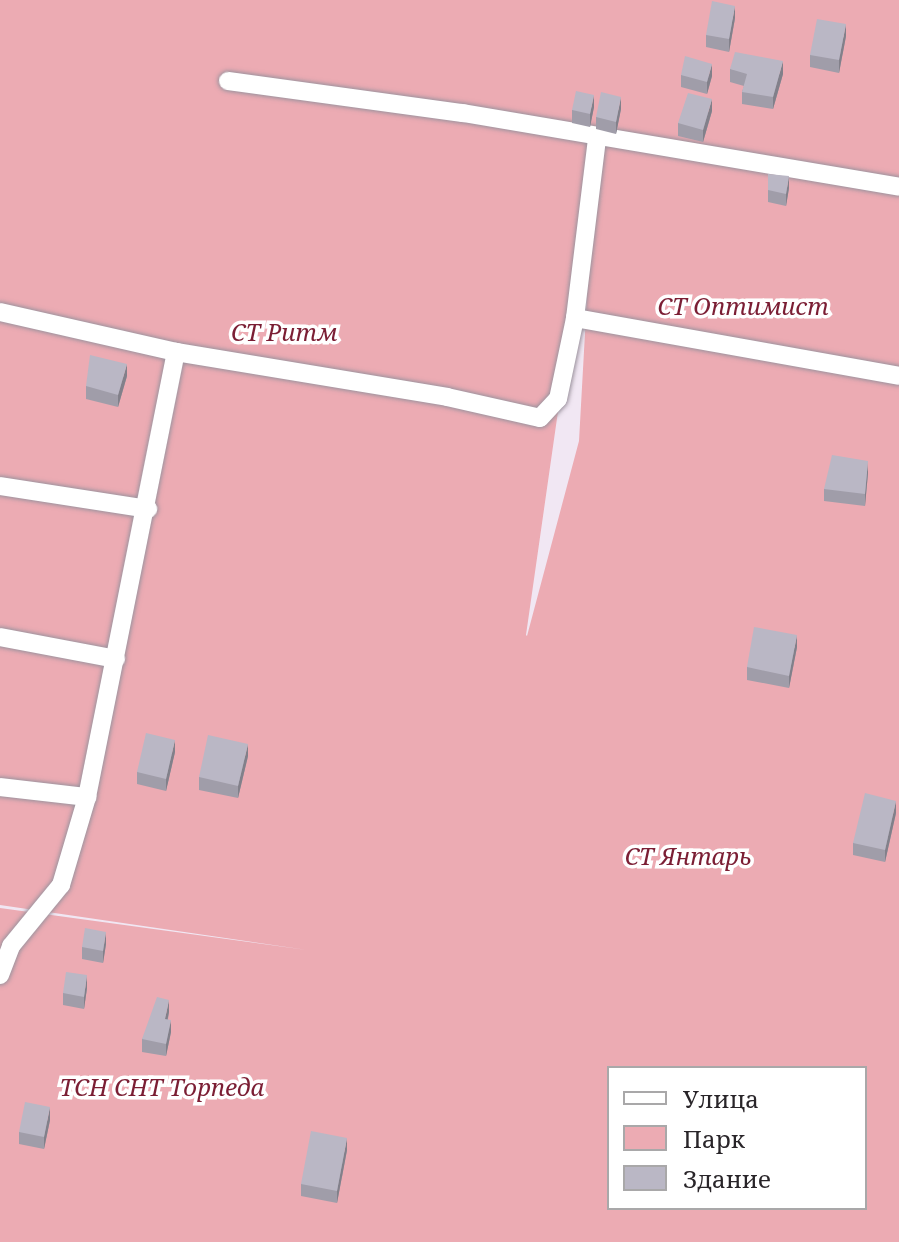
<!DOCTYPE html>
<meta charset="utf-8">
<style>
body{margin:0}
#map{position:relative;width:899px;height:1242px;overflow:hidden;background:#f1e7f3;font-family:"Noto Serif",serif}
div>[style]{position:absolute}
.green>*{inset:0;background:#ecabb3}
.roads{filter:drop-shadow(0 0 2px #9c939e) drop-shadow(0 0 2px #9c939e)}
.street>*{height:18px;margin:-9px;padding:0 9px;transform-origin:9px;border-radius:9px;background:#fff}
.wall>*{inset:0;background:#a09da9}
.shaded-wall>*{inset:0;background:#82808a}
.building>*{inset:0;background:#bab7c5}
span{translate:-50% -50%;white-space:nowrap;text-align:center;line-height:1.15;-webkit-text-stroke:7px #fff;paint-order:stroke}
.park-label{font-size:24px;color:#7b1e34;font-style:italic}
.legend{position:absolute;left:607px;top:1066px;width:260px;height:144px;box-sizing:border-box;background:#fff;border:2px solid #a9a8a9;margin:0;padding:10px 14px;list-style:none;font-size:24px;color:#292529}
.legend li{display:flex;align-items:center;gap:16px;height:40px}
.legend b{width:40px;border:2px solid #a9a8a9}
</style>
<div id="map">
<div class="green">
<div style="clip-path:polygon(evenodd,0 0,899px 0,899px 1242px,0 1242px,0 908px,307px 950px,0 905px,0 0,595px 153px,579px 441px,527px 636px,526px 635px,595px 153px,0 0,609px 1068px,865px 1068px,865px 1208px,609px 1208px,609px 1068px)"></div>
</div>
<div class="roads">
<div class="street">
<div style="left:228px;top:81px;width:237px;rotate:7.8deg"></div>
<div style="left:463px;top:113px;width:442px;rotate:9.6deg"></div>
<div style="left:0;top:312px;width:180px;rotate:12.8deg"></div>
<div style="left:176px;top:352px;width:275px;rotate:9.4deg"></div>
<div style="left:447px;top:397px;width:95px;rotate:12.7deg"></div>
<div style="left:540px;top:418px;width:26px;rotate:-47deg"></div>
<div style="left:558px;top:399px;width:83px;rotate:-78.1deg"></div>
<div style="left:575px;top:318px;width:181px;rotate:-83deg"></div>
<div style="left:575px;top:318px;width:329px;rotate:10.1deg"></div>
<div style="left:0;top:486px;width:150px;rotate:8.8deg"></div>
<div style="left:0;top:637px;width:118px;rotate:10.7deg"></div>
<div style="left:0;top:787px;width:88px;rotate:6.6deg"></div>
<div style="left:0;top:975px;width:31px;rotate:-69deg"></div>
<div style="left:11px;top:946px;width:79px;rotate:-50.7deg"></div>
<div style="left:61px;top:885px;width:92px;rotate:-73.5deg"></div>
<div style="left:87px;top:797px;width:454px;rotate:-78.7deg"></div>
</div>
</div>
<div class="wall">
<div style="clip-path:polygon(735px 18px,729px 52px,706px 47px,706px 35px)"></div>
<div style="clip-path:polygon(846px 36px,839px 73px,810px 67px,810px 55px)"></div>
<div style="clip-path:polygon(730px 69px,783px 74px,773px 109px,742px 104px,742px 92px,744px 86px,730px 82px)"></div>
<div style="clip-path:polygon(681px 75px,712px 76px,707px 94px,681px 87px)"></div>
<div style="clip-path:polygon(594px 107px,590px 127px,572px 123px,572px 110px)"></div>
<div style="clip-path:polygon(621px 109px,616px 134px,596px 129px,596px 117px)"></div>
<div style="clip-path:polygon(712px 111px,703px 142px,678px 136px,678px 123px)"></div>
<div style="clip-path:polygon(768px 174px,789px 188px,786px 206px,768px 202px)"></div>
<div style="clip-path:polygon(127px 376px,118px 407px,86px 399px,86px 386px)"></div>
<div style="clip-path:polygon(868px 473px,865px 506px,824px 501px,824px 489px)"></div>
<div style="clip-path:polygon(797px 647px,789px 688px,747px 680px,747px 667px)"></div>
<div style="clip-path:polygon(175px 752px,166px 791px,137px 784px,137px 772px)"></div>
<div style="clip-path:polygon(248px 756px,238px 798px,199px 790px,199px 777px)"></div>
<div style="clip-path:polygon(896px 813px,885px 862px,853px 855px,853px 843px)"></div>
<div style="clip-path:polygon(106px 944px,103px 963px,82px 959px,82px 947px)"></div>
<div style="clip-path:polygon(87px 988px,84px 1009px,63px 1005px,63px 993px)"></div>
<div style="clip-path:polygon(169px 1012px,168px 1019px,171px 1032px,166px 1056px,142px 1052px,142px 1039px)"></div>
<div style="clip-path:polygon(50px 1120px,44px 1149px,19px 1144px,19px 1132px)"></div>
<div style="clip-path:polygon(347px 1150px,337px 1203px,301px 1196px,301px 1184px)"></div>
</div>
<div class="shaded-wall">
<div style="clip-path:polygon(735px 6px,735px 18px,729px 52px,729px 39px)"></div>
<div style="clip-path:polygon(846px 24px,846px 36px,839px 73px,839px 60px)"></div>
<div style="clip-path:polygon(783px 61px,783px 74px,773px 109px,773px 97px)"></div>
<div style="clip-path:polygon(712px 64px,712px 76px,707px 94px,707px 82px)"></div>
<div style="clip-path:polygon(594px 95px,594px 107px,590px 127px,590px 114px)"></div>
<div style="clip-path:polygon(621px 97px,621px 109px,616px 134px,616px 122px)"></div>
<div style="clip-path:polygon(712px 99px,712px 111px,703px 142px,703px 130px)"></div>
<div style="clip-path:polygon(789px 176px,789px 188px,786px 206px,786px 194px)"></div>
<div style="clip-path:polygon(127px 364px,127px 376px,118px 407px,118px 395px)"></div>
<div style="clip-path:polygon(868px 461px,868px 473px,865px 506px,865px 494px)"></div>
<div style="clip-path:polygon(797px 635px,797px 647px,789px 688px,789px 676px)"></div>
<div style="clip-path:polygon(175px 740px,175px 752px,166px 791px,166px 779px)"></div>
<div style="clip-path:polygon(248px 744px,248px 756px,238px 798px,238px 786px)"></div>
<div style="clip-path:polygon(896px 801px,896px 813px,885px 862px,885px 850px)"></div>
<div style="clip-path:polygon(106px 932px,106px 944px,103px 963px,103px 951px)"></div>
<div style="clip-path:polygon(87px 975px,87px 988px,84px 1009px,84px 997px)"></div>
<div style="clip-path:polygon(169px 1000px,169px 1012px,165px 1031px,165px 1019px)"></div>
<div style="clip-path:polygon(171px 1020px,171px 1032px,166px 1056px,166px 1044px)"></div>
<div style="clip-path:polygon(50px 1107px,50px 1120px,44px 1149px,44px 1137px)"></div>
<div style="clip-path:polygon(347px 1138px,347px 1150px,337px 1203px,337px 1191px)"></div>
</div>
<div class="building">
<div style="clip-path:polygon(712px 1px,735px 6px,729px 39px,706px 35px)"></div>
<div style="clip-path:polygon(817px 19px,846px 24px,839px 60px,810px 55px)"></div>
<div style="clip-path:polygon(735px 52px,783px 61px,773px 97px,742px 92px,747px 74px,730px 69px)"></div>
<div style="clip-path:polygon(685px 56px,712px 64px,707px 82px,681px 75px)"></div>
<div style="clip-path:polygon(576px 91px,594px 95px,590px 114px,572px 110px)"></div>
<div style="clip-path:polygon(601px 92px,621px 97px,616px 122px,596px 117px)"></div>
<div style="clip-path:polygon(688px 93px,712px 99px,703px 130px,678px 123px)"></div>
<div style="clip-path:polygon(768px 174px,789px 176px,786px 194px,768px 190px)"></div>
<div style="clip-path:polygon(90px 355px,127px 364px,118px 395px,86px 386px)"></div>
<div style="clip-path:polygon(832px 455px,868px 461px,865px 494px,824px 489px)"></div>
<div style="clip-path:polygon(754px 627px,797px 635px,789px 676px,747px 667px)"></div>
<div style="clip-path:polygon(146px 733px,175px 740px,166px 779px,137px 772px)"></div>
<div style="clip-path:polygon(208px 735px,248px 744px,238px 786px,199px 777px)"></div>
<div style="clip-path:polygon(865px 793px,896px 801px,885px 850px,853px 843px)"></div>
<div style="clip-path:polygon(85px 928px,106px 932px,103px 951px,82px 947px)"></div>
<div style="clip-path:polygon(66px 972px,87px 975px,84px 997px,63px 993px)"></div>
<div style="clip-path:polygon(157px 997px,169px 1000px,165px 1019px,171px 1020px,166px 1044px,142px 1039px)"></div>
<div style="clip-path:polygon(25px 1102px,50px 1107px,44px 1137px,19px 1132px)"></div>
<div style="clip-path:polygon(311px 1131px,347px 1138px,337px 1191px,301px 1184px)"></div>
</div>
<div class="park-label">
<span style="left:743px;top:306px">СТ Оптимист</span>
<span style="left:284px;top:332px">СТ Ритм</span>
<span style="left:688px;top:856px">СТ Янтарь</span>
<span style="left:162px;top:1087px">ТСН СНТ Торпеда</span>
</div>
<ul class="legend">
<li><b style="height:10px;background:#fff"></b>Улица</li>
<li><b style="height:22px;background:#ecabb3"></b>Парк</li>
<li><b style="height:22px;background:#bab7c5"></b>Здание</li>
</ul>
</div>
